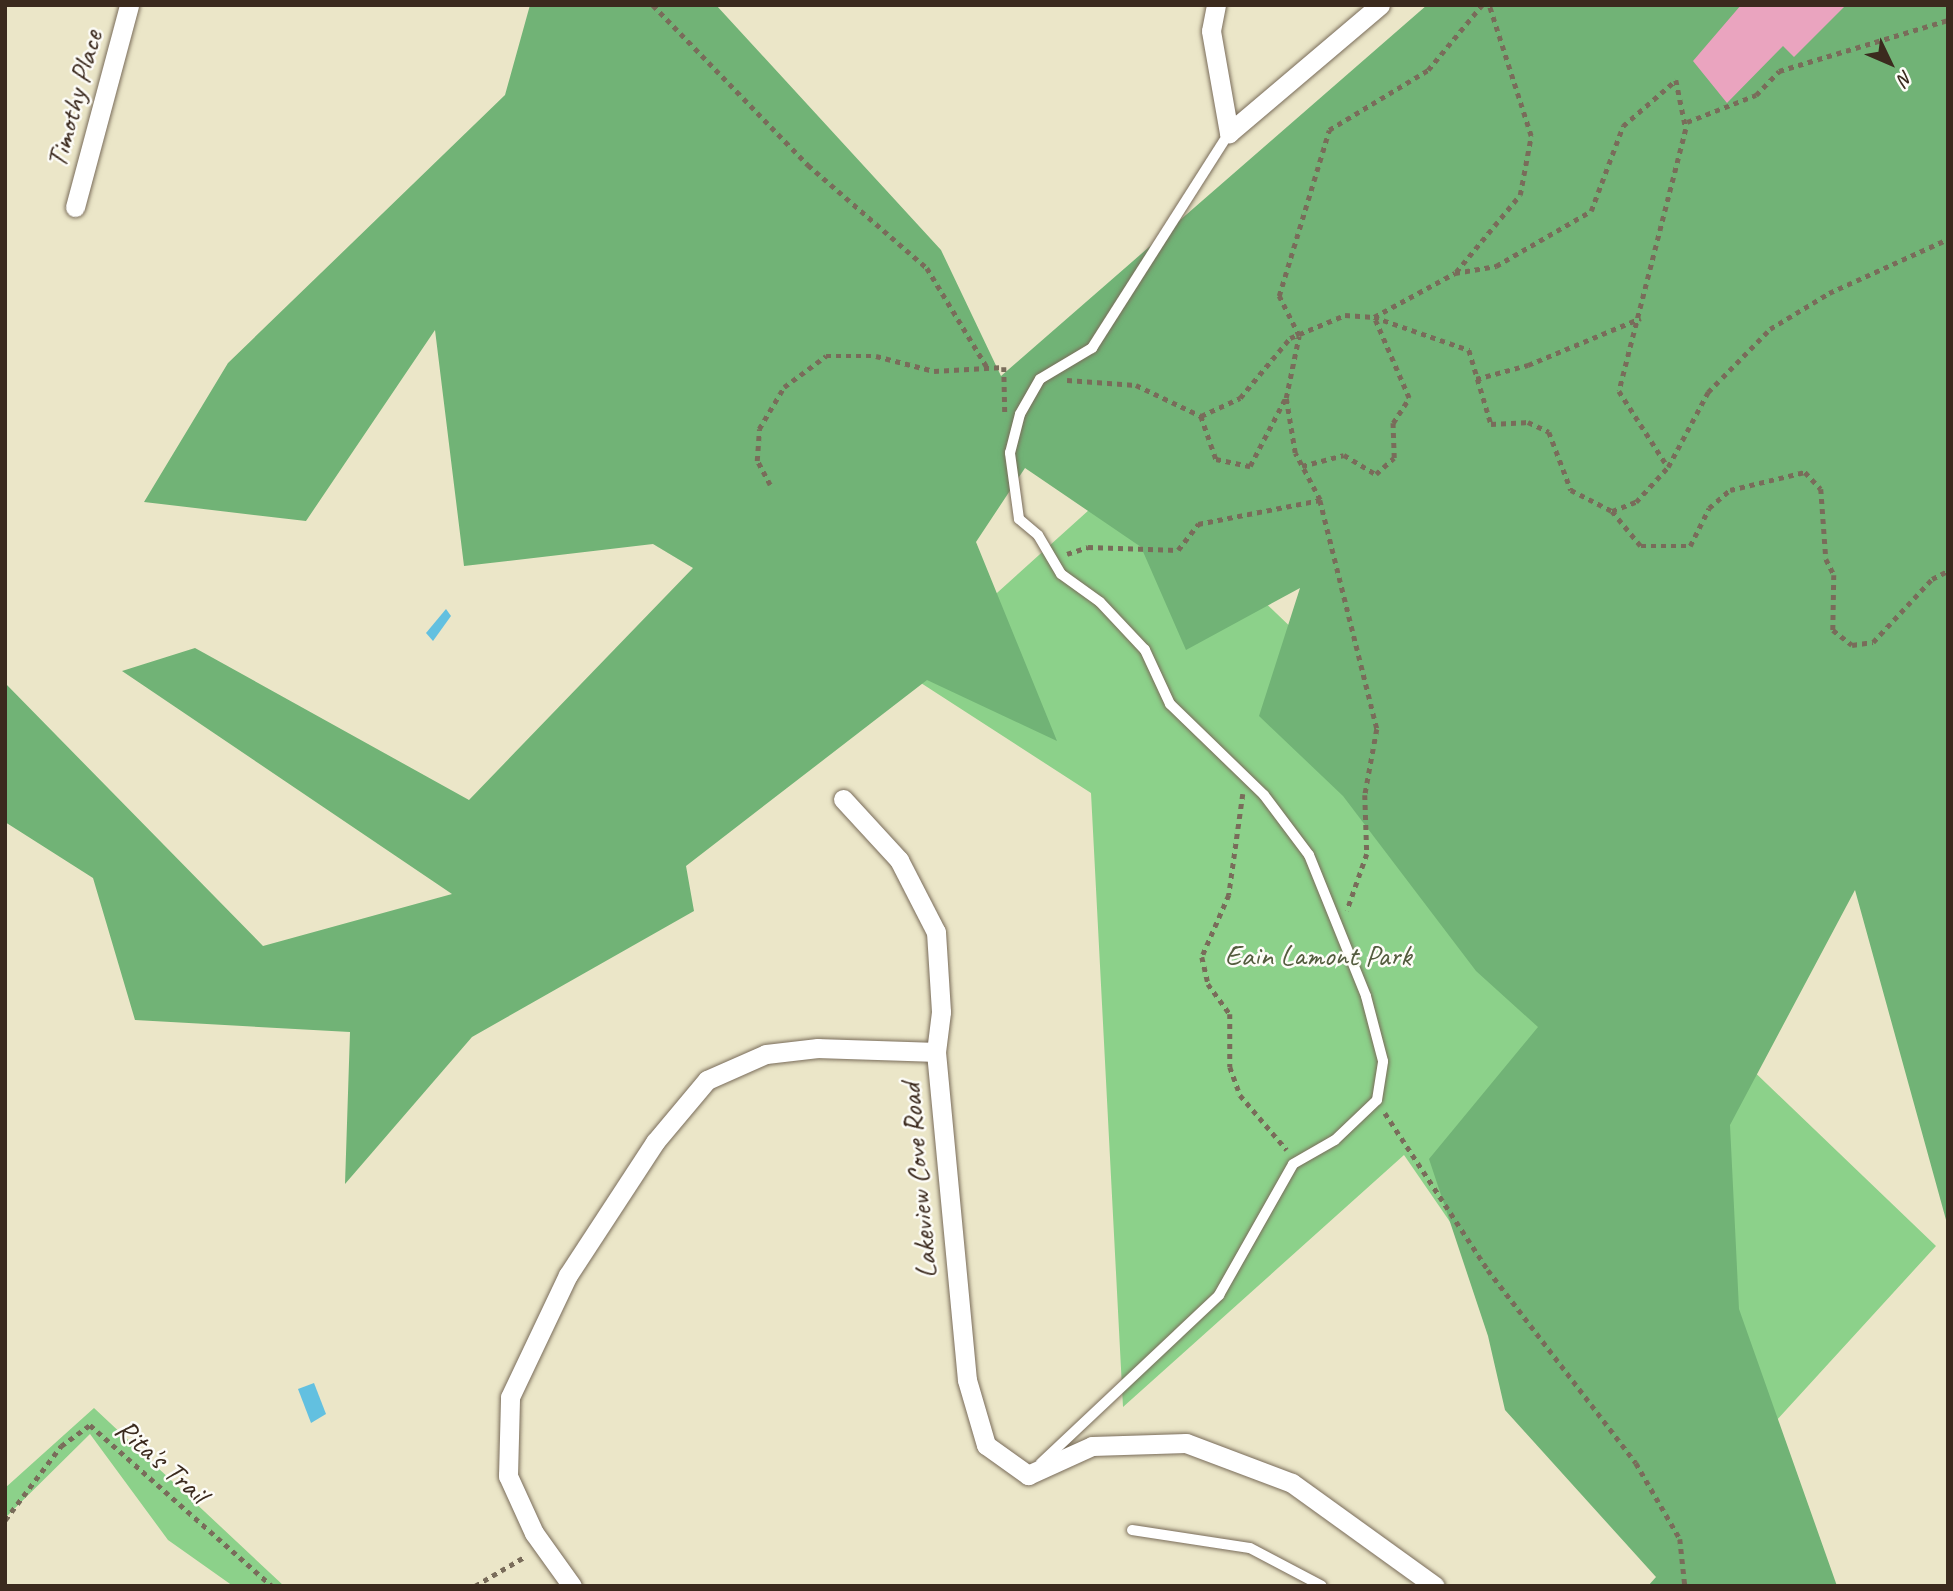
<!DOCTYPE html>
<style>
body{margin:0}
#map{position:relative;width:1953px;height:1591px;overflow:hidden;background:#ebe6c8;font-family:Caveat,sans-serif}
div>[style]{position:absolute}
.green>*{inset:0;background:#8cd18a}
.forest>*{inset:0;background:#71b376}
.water>*{inset:0;background:#62c0e0}
.building>*{inset:0;background:#eaa4bf}
.path>*{height:4.5px;margin-top:-2.25px;transform-origin:0;background:repeating-linear-gradient(90deg,#796c5a 0 5px,transparent 0 10px)}
.roads{filter:drop-shadow(0 0 2px #796c5a) drop-shadow(0 0 2px #796c5a)}
.lane>*{height:10px;margin:-5px;padding:0 5px;transform-origin:5px;border-radius:5px;background:#fff}
.street>*{height:19px;margin:-9.5px;padding:0 9.5px;transform-origin:9.5px;border-radius:9.5px;background:#fff}
span{translate:-50% -50%;white-space:nowrap;text-align:center;line-height:1.15;-webkit-text-stroke:5px #fdfcf7;paint-order:stroke}
.street-label{font-size:30px;color:#3b2a1e}
.park-label{font-size:30px;color:#535c3e}
.frame{position:absolute;inset:0;border:7px solid #3b2a1e;pointer-events:none}
.north{position:absolute;left:1855px;top:28px;width:70px;height:70px;-webkit-text-stroke:5px #fdfcf7;paint-order:stroke;rotate:134deg;font-size:19px;font-weight:700;line-height:28px;text-align:center;color:#3b2a1e}
.north::after{content:'';display:block;margin:auto;width:24px;height:32px;background:#3b2a1e;clip-path:polygon(50% 0,100% 100%,50% 72%,0 100%)}
</style>
<div id="map">
<div class="green">
<div style="clip-path:polygon(1130px 473px,1936px 1246px,1668px 1539px,1404px 1155px,1123px 1407px,1091px 793px,907px 674px)"></div>
<div style="clip-path:polygon(94px 1408px,284px 1586px,233px 1586px,168px 1540px,90px 1434px,5px 1518px,5px 1488px)"></div>
</div>
<div class="forest">
<div style="clip-path:polygon(530px 5px,716px 5px,941px 250px,1001px 376px,1427px 5px,1948px 5px,1948px 1227px,1855px 890px,1730px 1125px,1739px 1309px,1837px 1586px,1648px 1586px,1656px 1577px,1505px 1410px,1488px 1336px,1429px 1159px,1538px 1027px,1476px 971px,1343px 796px,1259px 716px,1300px 588px,1186px 650px,1141px 547px,1025px 468px,976px 542px,1057px 741px,927px 680px,686px 866px,694px 911px,472px 1037px,345px 1184px,350px 1032px,135px 1020px,93px 878px,5px 822px,5px 683px,263px 946px,452px 894px,122px 671px,195px 648px,469px 800px,693px 568px,653px 544px,464px 566px,435px 330px,306px 521px,144px 502px,228px 363px,505px 95px)"></div>
</div>
<div class="water">
<div style="clip-path:polygon(446px 609px,451px 616px,433px 641px,426px 633px)"></div>
<div style="clip-path:polygon(314px 1383px,326px 1414px,311px 1423px,298px 1389px)"></div>
</div>
<div class="building">
<div style="clip-path:polygon(1741px 5px,1846px 5px,1794px 57px,1783px 46px,1727px 103px,1693px 61px)"></div>
</div>
<div class="path">
<div style="left:653px;top:5px;width:223px;rotate:45.9deg"></div>
<div style="left:808px;top:165px;width:157px;rotate:40.9deg"></div>
<div style="left:927px;top:268px;width:116px;rotate:58.8deg"></div>
<div style="left:1687px;top:122px;width:74px;rotate:-21.4deg"></div>
<div style="left:1756px;top:95px;width:33px;rotate:-46deg"></div>
<div style="left:1779px;top:71px;width:177px;rotate:-16.8deg"></div>
<div style="left:1456px;top:272px;width:100px;rotate:-50.3deg"></div>
<div style="left:1520px;top:195px;width:60px;rotate:-79.4deg"></div>
<div style="left:1531px;top:136px;width:138px;rotate:-107.8deg"></div>
<div style="left:1476px;top:379px;width:54px;rotate:-15.1deg"></div>
<div style="left:1528px;top:365px;width:122px;rotate:-22.6deg"></div>
<div style="left:1067px;top:380px;width:69px;rotate:4.1deg"></div>
<div style="left:1136px;top:385px;width:72px;rotate:25.5deg"></div>
<div style="left:1201px;top:416px;width:43px;rotate:-24.8deg"></div>
<div style="left:1240px;top:398px;width:78px;rotate:-50.2deg"></div>
<div style="left:1290px;top:338px;width:60px;rotate:-22.7deg"></div>
<div style="left:1345px;top:315px;width:29px;rotate:4deg"></div>
<div style="left:1374px;top:317px;width:101px;rotate:19.2deg"></div>
<div style="left:1469px;top:350px;width:77px;rotate:73.4deg"></div>
<div style="left:1491px;top:424px;width:37px;rotate:-3deg"></div>
<div style="left:1528px;top:422px;width:23px;rotate:25deg"></div>
<div style="left:1549px;top:432px;width:62px;rotate:69.2deg"></div>
<div style="left:1571px;top:490px;width:46px;rotate:27.1deg"></div>
<div style="left:1612px;top:511px;width:45px;rotate:50.4deg"></div>
<div style="left:1641px;top:546px;width:49px"></div>
<div style="left:1690px;top:546px;width:42px;rotate:-63.4deg"></div>
<div style="left:1709px;top:508px;width:28px;rotate:-41deg"></div>
<div style="left:1730px;top:490px;width:77px;rotate:-13.5deg"></div>
<div style="left:1805px;top:472px;width:23px;rotate:47deg"></div>
<div style="left:1821px;top:489px;width:70px;rotate:85.9deg"></div>
<div style="left:1826px;top:559px;width:18px;rotate:63deg"></div>
<div style="left:1834px;top:575px;width:55px;rotate:91deg"></div>
<div style="left:1833px;top:630px;width:24px;rotate:38deg"></div>
<div style="left:1852px;top:645px;width:21px;rotate:-8deg"></div>
<div style="left:1873px;top:642px;width:86px;rotate:-46.9deg"></div>
<div style="left:1932px;top:579px;width:18px;rotate:-27deg"></div>
<div style="left:1201px;top:416px;width:46px;rotate:70.8deg"></div>
<div style="left:1216px;top:459px;width:35px;rotate:12deg"></div>
<div style="left:1250px;top:466px;width:76px;rotate:-62.4deg"></div>
<div style="left:1302px;top:466px;width:43px;rotate:-14.7deg"></div>
<div style="left:1344px;top:455px;width:37px;rotate:31deg"></div>
<div style="left:1376px;top:474px;width:24px;rotate:-42deg"></div>
<div style="left:1394px;top:458px;width:35px;rotate:-92deg"></div>
<div style="left:1393px;top:423px;width:30px;rotate:-57deg"></div>
<div style="left:1409px;top:398px;width:88px;rotate:-113.4deg"></div>
<div style="left:1374px;top:317px;width:92px;rotate:-28.5deg"></div>
<div style="left:1455px;top:273px;width:42px;rotate:-9.7deg"></div>
<div style="left:1496px;top:266px;width:110px;rotate:-30.1deg"></div>
<div style="left:1591px;top:211px;width:91px;rotate:-69.4deg"></div>
<div style="left:1623px;top:126px;width:70px;rotate:-41deg"></div>
<div style="left:1676px;top:80px;width:50px;rotate:78.5deg"></div>
<div style="left:1686px;top:129px;width:270px;rotate:104.3deg"></div>
<div style="left:1619px;top:391px;width:90px;rotate:57.2deg"></div>
<div style="left:1668px;top:467px;width:85px;rotate:-61.9deg"></div>
<div style="left:1708px;top:392px;width:88px;rotate:-45.5deg"></div>
<div style="left:1770px;top:329px;width:69px;rotate:-31.4deg"></div>
<div style="left:1829px;top:293px;width:131px;rotate:-24.4deg"></div>
<div style="left:770px;top:485px;width:27px;rotate:-118deg"></div>
<div style="left:757px;top:461px;width:32px;rotate:-86deg"></div>
<div style="left:759px;top:429px;width:49px;rotate:-59.2deg"></div>
<div style="left:784px;top:387px;width:52px;rotate:-36.4deg"></div>
<div style="left:826px;top:356px;width:50px"></div>
<div style="left:876px;top:356px;width:60px;rotate:14.5deg"></div>
<div style="left:934px;top:371px;width:70px;rotate:-3.3deg"></div>
<div style="left:1004px;top:367px;width:46px;rotate:88.8deg"></div>
<div style="left:1320px;top:500px;width:236px;rotate:76deg"></div>
<div style="left:1377px;top:729px;width:67px;rotate:100.3deg"></div>
<div style="left:1365px;top:795px;width:59px;rotate:88.1deg"></div>
<div style="left:1367px;top:854px;width:60px;rotate:109.3deg"></div>
<div style="left:1612px;top:511px;width:26px;rotate:-21deg"></div>
<div style="left:1636px;top:502px;width:47px;rotate:-47.6deg"></div>
<div style="left:1067px;top:554px;width:22px;rotate:-18deg"></div>
<div style="left:1088px;top:547px;width:90px;rotate:1.9deg"></div>
<div style="left:1178px;top:550px;width:33px;rotate:-52deg"></div>
<div style="left:1198px;top:524px;width:124px;rotate:-11.1deg"></div>
<div style="left:1320px;top:500px;width:53px;rotate:-118deg"></div>
<div style="left:1295px;top:453px;width:56px;rotate:-99.3deg"></div>
<div style="left:1286px;top:398px;width:63px;rotate:-78.2deg"></div>
<div style="left:1299px;top:336px;width:45px;rotate:-116.6deg"></div>
<div style="left:1279px;top:296px;width:173px;rotate:-73.2deg"></div>
<div style="left:1329px;top:130px;width:116px;rotate:-31.2deg"></div>
<div style="left:1428px;top:70px;width:85px;rotate:-50.3deg"></div>
<div style="left:1243px;top:794px;width:102px;rotate:97.9deg"></div>
<div style="left:1229px;top:895px;width:68px;rotate:113.5deg"></div>
<div style="left:1202px;top:957px;width:28px;rotate:77deg"></div>
<div style="left:1208px;top:984px;width:37px;rotate:54deg"></div>
<div style="left:1230px;top:1014px;width:53px;rotate:90deg"></div>
<div style="left:1230px;top:1067px;width:30px;rotate:70deg"></div>
<div style="left:1240px;top:1095px;width:72px;rotate:49.5deg"></div>
<div style="left:1385px;top:1113px;width:188px;rotate:56.7deg"></div>
<div style="left:1488px;top:1270px;width:243px;rotate:52.5deg"></div>
<div style="left:1636px;top:1463px;width:88px;rotate:59.9deg"></div>
<div style="left:1680px;top:1539px;width:47px;rotate:83.9deg"></div>
<div style="left:5px;top:1520px;width:93px;rotate:-52.9deg"></div>
<div style="left:61px;top:1446px;width:36px;rotate:-36deg"></div>
<div style="left:90px;top:1425px;width:243px;rotate:41.5deg"></div>
<div style="left:475px;top:1586px;width:59px;rotate:-30.5deg"></div>
</div>
<div class="roads">
<div class="lane">
<div style="left:1041px;top:1463px;width:245px;rotate:-43.3deg"></div>
<div style="left:1219px;top:1295px;width:150px;rotate:-60.5deg"></div>
<div style="left:1293px;top:1164px;width:48px;rotate:-29.7deg"></div>
<div style="left:1335px;top:1140px;width:58px;rotate:-43.6deg"></div>
<div style="left:1377px;top:1100px;width:39px;rotate:-81deg"></div>
<div style="left:1383px;top:1061px;width:67px;rotate:-104.7deg"></div>
<div style="left:1366px;top:996px;width:152px;rotate:-112deg"></div>
<div style="left:1309px;top:855px;width:75px;rotate:-126.9deg"></div>
<div style="left:1264px;top:795px;width:131px;rotate:-135.9deg"></div>
<div style="left:1170px;top:704px;width:60px;rotate:-114.8deg"></div>
<div style="left:1145px;top:650px;width:66px;rotate:-133.2deg"></div>
<div style="left:1100px;top:602px;width:48px;rotate:-144.3deg"></div>
<div style="left:1061px;top:574px;width:45px;rotate:-120.5deg"></div>
<div style="left:1038px;top:535px;width:25px;rotate:-140deg"></div>
<div style="left:1019px;top:519px;width:67px;rotate:-97.8deg"></div>
<div style="left:1010px;top:453px;width:40px;rotate:-75.6deg"></div>
<div style="left:1020px;top:414px;width:40px;rotate:-60.3deg"></div>
<div style="left:1040px;top:379px;width:61px;rotate:-30.8deg"></div>
<div style="left:1092px;top:348px;width:255px;rotate:-57.5deg"></div>
<div style="left:1132px;top:1530px;width:119px;rotate:8.7deg"></div>
<div style="left:1250px;top:1548px;width:81px;rotate:27.8deg"></div>
</div>
<div class="street">
<div style="left:1216px;top:5px;width:26px;rotate:101deg"></div>
<div style="left:1211px;top:31px;width:104px;rotate:80deg"></div>
<div style="left:1229px;top:133px;width:198px;rotate:-40.3deg"></div>
<div style="left:75px;top:207px;width:209px;rotate:-75deg"></div>
<div style="left:843px;top:799px;width:83px;rotate:47.4deg"></div>
<div style="left:899px;top:860px;width:81px;rotate:62.8deg"></div>
<div style="left:936px;top:932px;width:80px;rotate:86.4deg"></div>
<div style="left:941px;top:1012px;width:40px;rotate:97.1deg"></div>
<div style="left:572px;top:1586px;width:65px;rotate:-125.6deg"></div>
<div style="left:534px;top:1533px;width:63px;rotate:-114.5deg"></div>
<div style="left:508px;top:1476px;width:79px;rotate:-88.5deg"></div>
<div style="left:510px;top:1397px;width:135px;rotate:-64.6deg"></div>
<div style="left:568px;top:1275px;width:159px;rotate:-56.8deg"></div>
<div style="left:655px;top:1142px;width:81px;rotate:-50deg"></div>
<div style="left:707px;top:1080px;width:64px;rotate:-23.8deg"></div>
<div style="left:766px;top:1054px;width:52px;rotate:-6.6deg"></div>
<div style="left:818px;top:1048px;width:118px;rotate:1.9deg"></div>
<div style="left:936px;top:1052px;width:329px;rotate:84.6deg"></div>
<div style="left:967px;top:1380px;width:68px;rotate:73.7deg"></div>
<div style="left:986px;top:1445px;width:52px;rotate:35.5deg"></div>
<div style="left:1028px;top:1475px;width:70px;rotate:-24.4deg"></div>
<div style="left:1092px;top:1446px;width:94px;rotate:-1.8deg"></div>
<div style="left:1186px;top:1443px;width:113px;rotate:20.7deg"></div>
<div style="left:1292px;top:1483px;width:176px;rotate:35.8deg"></div>
</div>
</div>
<div class="street-label">
<span style="left:74px;top:99px;rotate:-75deg">Timothy Place</span>
<span style="left:918px;top:1181px;rotate:-95deg">Lakeview Cove Road</span>
<span style="left:162px;top:1461px;rotate:41deg">Rita's Trail</span>
</div>
<div class="park-label">
<span style="left:1318px;top:955px">Eain Lamont Park</span>
</div>
<div class="frame"></div>
<div class="north">N</div>
</div>
